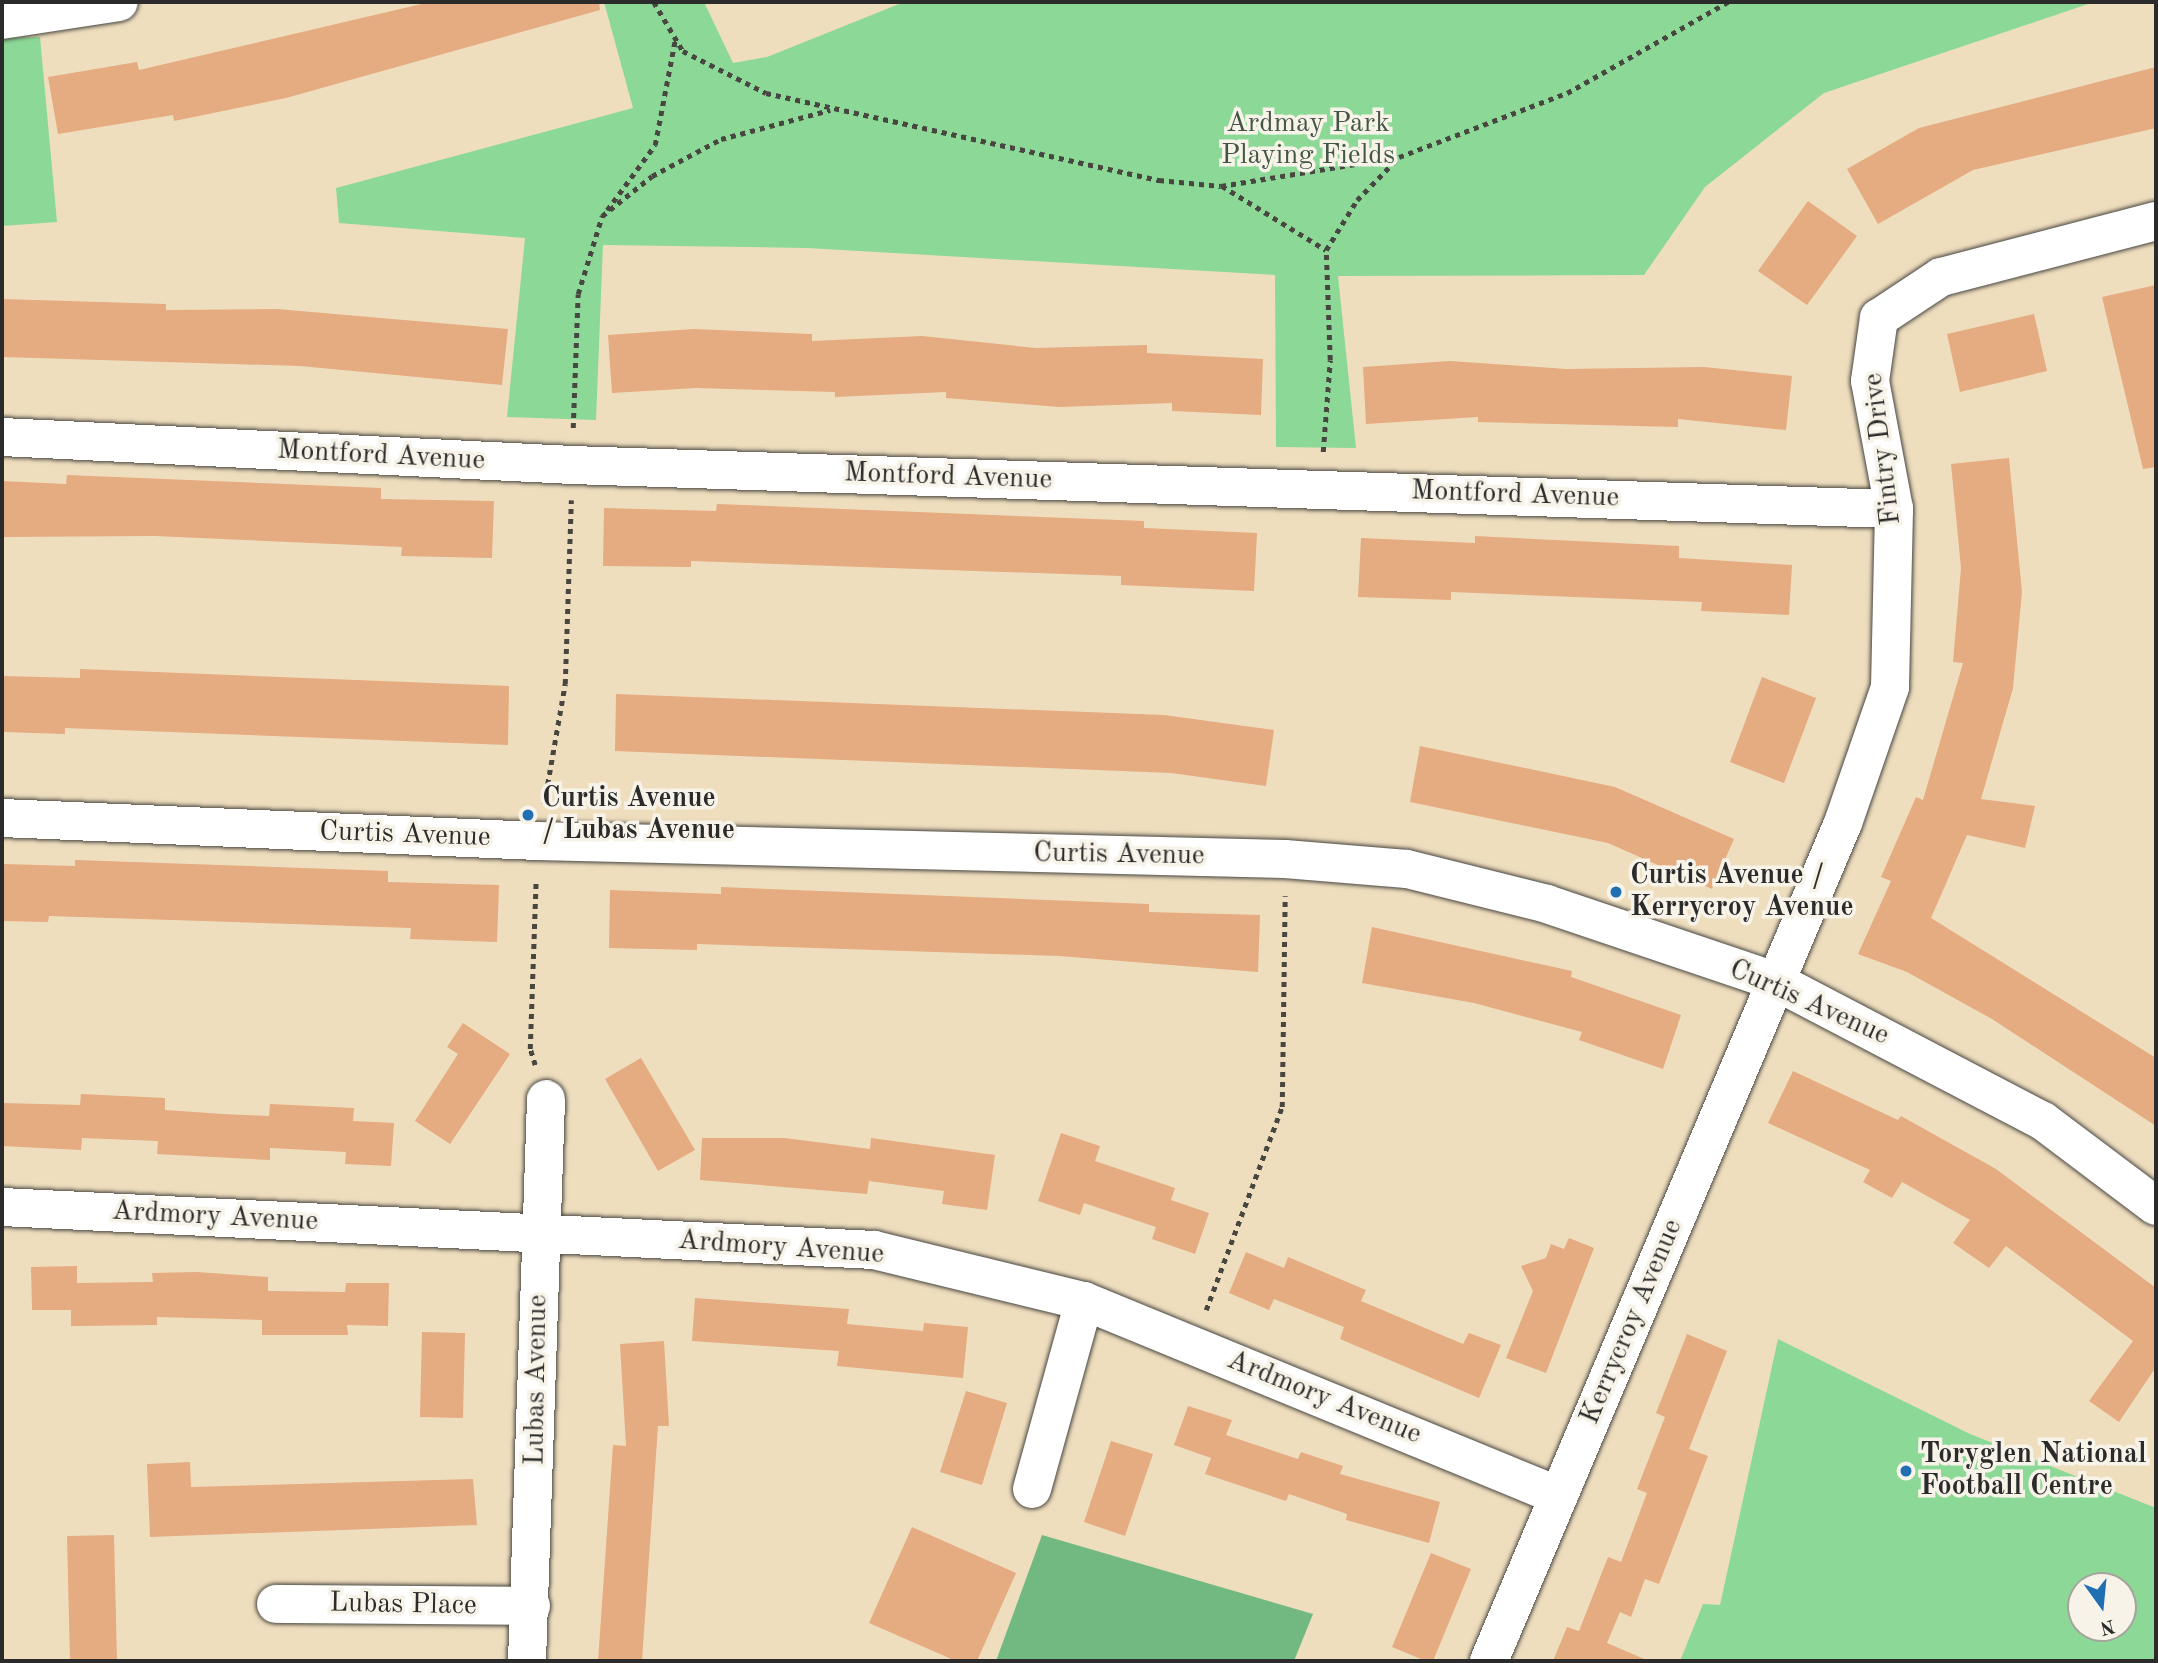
<!DOCTYPE html>
<style>
body{margin:0}
#map{position:relative;width:2158px;height:1663px;overflow:hidden;background:#efdebe;font-family:"Old Standard TT",serif}
div>[style]{position:absolute}
.green>*{inset:0;background:#8cd997}
.forest>*{inset:0;background:#71b980}
.building>*{inset:0;background:#e5ab81}
.path>*{height:4.5px;margin-top:-2.25px;transform-origin:0;background:repeating-linear-gradient(90deg,#484641 0 5px,transparent 0 10px)}
.roads{filter:drop-shadow(0 0 2px #484641) drop-shadow(0 0 2px #484641)}
.minor>*{height:38px;margin:-19px;padding:0 19px;transform-origin:19px;border-radius:19px;background:#fff}
.dots>*{width:19px;height:19px;translate:-50% -50%;box-sizing:border-box;border:4px solid #f7f3e8;border-radius:50%}
span{translate:-50% -50%;white-space:nowrap;text-align:center;line-height:1.15;-webkit-text-stroke:7px #f7f3e8;paint-order:stroke}
.park-label{font-size:28px;color:#435646}
.street-label{font-size:28px;color:#2b2b2b}
.poi-label{font-size:28px;color:#2b2b2b;font-weight:700}
.left{translate:0 -50%;text-align:left}
.frame{position:absolute;inset:0;border:4px solid #2b2b2b;pointer-events:none}
.north{position:absolute;left:2067px;top:1572px;width:70px;height:70px;box-sizing:border-box;background:#f7f3e8;border:2px solid #a5a39c;border-radius:50%;rotate:165deg;font-size:19px;font-weight:700;line-height:28px;text-align:center;color:#2b2b2b}
.north::after{content:'';display:block;margin:auto;width:24px;height:32px;background:#1f6fb2;clip-path:polygon(50% 0,100% 100%,50% 72%,0 100%)}
</style>
<div id="map">
<div class="green">
<div style="clip-path:polygon(604px 2px,704px 2px,733px 63px,767px 57px,904px 2px,2094px 2px,1824px 93px,1705px 187px,1644px 275px,1338px 276px,1356px 448px,1276px 447px,1275px 275px,807px 248px,603px 245px,596px 420px,507px 417px,525px 238px,339px 223px,336px 188px,633px 108px)"></div>
<div style="clip-path:polygon(40px 37px,57px 222px,2px 226px,2px 38px)"></div>
<div style="clip-path:polygon(evenodd,1778px 1339px,1970px 1434px,2156px 1508px,2156px 1661px,1680px 1661px,1703px 1604px,1720px 1605px,1778px 1339px,2081px 1586px,2123px 1586px,2123px 1628px,2081px 1628px,2081px 1586px)"></div>
</div>
<div class="forest">
<div style="clip-path:polygon(1042px 1535px,1313px 1614px,1294px 1661px,996px 1661px)"></div>
</div>
<div class="building">
<div style="clip-path:polygon(430px 2px,599px 2px,600px 10px,286px 98px,174px 121px,173px 115px,58px 134px,48px 77px,137px 62px,139px 70px)"></div>
<div style="clip-path:polygon(2156px 67px,2156px 128px,1973px 170px,1878px 224px,1847px 169px,1919px 128px)"></div>
<div style="clip-path:polygon(1808px 201px,1857px 236px,1807px 305px,1758px 271px)"></div>
<div style="clip-path:polygon(2156px 285px,2156px 467px,2143px 469px,2102px 297px)"></div>
<div style="clip-path:polygon(2px 299px,166px 304px,166px 310px,277px 309px,508px 329px,502px 385px,300px 366px,2px 357px)"></div>
<div style="clip-path:polygon(2034px 314px,2047px 371px,1960px 392px,1947px 334px)"></div>
<div style="clip-path:polygon(694px 329px,812px 334px,812px 341px,922px 336px,1036px 348px,1147px 345px,1147px 353px,1263px 359px,1261px 415px,1172px 411px,1172px 403px,1059px 407px,946px 398px,946px 392px,835px 397px,835px 392px,696px 388px,612px 393px,608px 335px)"></div>
<div style="clip-path:polygon(1450px 361px,1566px 369px,1704px 367px,1792px 376px,1786px 430px,1678px 419px,1678px 427px,1478px 422px,1478px 417px,1366px 424px,1363px 367px)"></div>
<div style="clip-path:polygon(2009px 458px,2022px 592px,2013px 688px,1981px 799px,2035px 806px,2025px 848px,1967px 835px,1931px 918px,2156px 1058px,2156px 1126px,1992px 1019px,1907px 972px,1858px 954px,1891px 881px,1881px 877px,1916px 797px,1923px 800px,1963px 663px,1953px 662px,1961px 568px,1951px 464px)"></div>
<div style="clip-path:polygon(67px 475px,381px 488px,381px 499px,494px 501px,492px 558px,401px 556px,402px 547px,155px 536px,2px 537px,2px 481px,66px 484px)"></div>
<div style="clip-path:polygon(717px 504px,1144px 521px,1144px 528px,1257px 533px,1254px 591px,1121px 585px,1121px 576px,691px 561px,691px 567px,603px 566px,604px 508px,716px 511px)"></div>
<div style="clip-path:polygon(1475px 536px,1679px 546px,1679px 558px,1792px 565px,1789px 615px,1701px 611px,1702px 602px,1451px 592px,1451px 600px,1358px 597px,1361px 538px,1475px 543px)"></div>
<div style="clip-path:polygon(80px 669px,509px 686px,508px 745px,65px 728px,65px 734px,2px 732px,2px 676px,80px 678px)"></div>
<div style="clip-path:polygon(1762px 677px,1816px 698px,1784px 783px,1730px 762px)"></div>
<div style="clip-path:polygon(616px 694px,1164px 715px,1274px 730px,1266px 786px,1171px 773px,615px 751px)"></div>
<div style="clip-path:polygon(1420px 746px,1615px 787px,1734px 839px,1712px 889px,1608px 843px,1410px 802px)"></div>
<div style="clip-path:polygon(75px 860px,388px 871px,388px 882px,499px 885px,497px 942px,410px 939px,411px 928px,49px 916px,48px 922px,2px 921px,2px 864px,75px 866px)"></div>
<div style="clip-path:polygon(721px 887px,1149px 904px,1149px 912px,1260px 915px,1258px 972px,1059px 956px,697px 944px,697px 950px,609px 948px,610px 890px,721px 894px)"></div>
<div style="clip-path:polygon(1372px 927px,1572px 971px,1571px 977px,1681px 1015px,1663px 1069px,1579px 1040px,1582px 1032px,1474px 1003px,1362px 983px)"></div>
<div style="clip-path:polygon(463px 1023px,510px 1054px,450px 1144px,415px 1121px,458px 1054px,447px 1047px)"></div>
<div style="clip-path:polygon(641px 1058px,695px 1150px,658px 1171px,605px 1079px)"></div>
<div style="clip-path:polygon(1793px 1071px,1898px 1120px,1901px 1116px,1996px 1169px,2156px 1288px,2156px 1367px,2119px 1422px,2089px 1401px,2133px 1341px,2006px 1246px,1989px 1268px,1953px 1243px,1970px 1220px,1902px 1182px,1892px 1198px,1863px 1182px,1870px 1170px,1768px 1123px)"></div>
<div style="clip-path:polygon(81px 1094px,165px 1098px,165px 1110px,223px 1114px,269px 1116px,270px 1104px,354px 1108px,353px 1121px,394px 1123px,391px 1166px,345px 1164px,346px 1152px,270px 1148px,270px 1160px,157px 1154px,158px 1141px,82px 1138px,81px 1150px,2px 1146px,2px 1103px,80px 1105px)"></div>
<div style="clip-path:polygon(1061px 1133px,1100px 1146px,1095px 1161px,1175px 1188px,1171px 1200px,1209px 1213px,1195px 1254px,1152px 1239px,1156px 1227px,1084px 1203px,1080px 1215px,1038px 1201px)"></div>
<div style="clip-path:polygon(702px 1138px,785px 1138px,870px 1149px,871px 1138px,995px 1155px,987px 1210px,942px 1204px,944px 1191px,869px 1181px,867px 1194px,700px 1180px)"></div>
<div style="clip-path:polygon(1569px 1238px,1594px 1248px,1546px 1373px,1506px 1358px,1533px 1291px,1521px 1266px,1546px 1258px,1551px 1244px,1564px 1249px)"></div>
<div style="clip-path:polygon(1246px 1252px,1284px 1268px,1288px 1257px,1366px 1290px,1361px 1301px,1463px 1344px,1469px 1333px,1501px 1345px,1479px 1398px,1340px 1339px,1344px 1327px,1274px 1299px,1269px 1310px,1229px 1293px)"></div>
<div style="clip-path:polygon(77px 1266px,77px 1283px,153px 1282px,152px 1273px,197px 1272px,268px 1277px,268px 1291px,345px 1292px,346px 1283px,389px 1283px,388px 1326px,347px 1325px,348px 1335px,262px 1335px,262px 1320px,157px 1317px,157px 1325px,71px 1326px,71px 1310px,32px 1310px,31px 1267px)"></div>
<div style="clip-path:polygon(695px 1298px,849px 1309px,847px 1324px,923px 1331px,924px 1323px,968px 1327px,963px 1378px,837px 1366px,839px 1351px,692px 1341px)"></div>
<div style="clip-path:polygon(422px 1332px,465px 1333px,463px 1418px,420px 1417px)"></div>
<div style="clip-path:polygon(1687px 1334px,1727px 1351px,1689px 1449px,1708px 1456px,1659px 1584px,1645px 1579px,1631px 1617px,1620px 1612px,1607px 1643px,1649px 1661px,1553px 1661px,1567px 1627px,1579px 1631px,1608px 1557px,1621px 1562px,1647px 1493px,1637px 1489px,1665px 1417px,1656px 1413px)"></div>
<div style="clip-path:polygon(664px 1341px,669px 1426px,658px 1426px,642px 1661px,598px 1661px,613px 1445px,626px 1446px,620px 1344px)"></div>
<div style="clip-path:polygon(966px 1391px,1007px 1403px,982px 1485px,940px 1472px)"></div>
<div style="clip-path:polygon(1188px 1406px,1232px 1420px,1226px 1435px,1298px 1459px,1301px 1452px,1343px 1466px,1340px 1474px,1440px 1502px,1429px 1543px,1346px 1520px,1347px 1514px,1289px 1494px,1286px 1501px,1205px 1474px,1211px 1458px,1174px 1445px)"></div>
<div style="clip-path:polygon(1111px 1441px,1153px 1454px,1125px 1536px,1084px 1522px)"></div>
<div style="clip-path:polygon(190px 1462px,191px 1487px,473px 1479px,477px 1525px,150px 1537px,147px 1464px)"></div>
<div style="clip-path:polygon(912px 1527px,1016px 1573px,977px 1661px,956px 1661px,869px 1623px)"></div>
<div style="clip-path:polygon(114px 1535px,117px 1661px,70px 1661px,67px 1536px)"></div>
<div style="clip-path:polygon(1431px 1553px,1471px 1569px,1433px 1661px,1426px 1661px,1392px 1647px)"></div>
</div>
<div class="path">
<div style="left:654px;top:2px;width:57px;rotate:59.4deg"></div>
<div style="left:683px;top:51px;width:93px;rotate:26.8deg"></div>
<div style="left:766px;top:93px;width:403px;rotate:12.5deg"></div>
<div style="left:1159px;top:180px;width:62px;rotate:5.5deg"></div>
<div style="left:1221px;top:186px;width:180px;rotate:-9.3deg"></div>
<div style="left:1399px;top:157px;width:180px;rotate:-20.9deg"></div>
<div style="left:1567px;top:93px;width:185px;rotate:-29.5deg"></div>
<div style="left:1222px;top:186px;width:122px;rotate:31.6deg"></div>
<div style="left:607px;top:210px;width:81px;rotate:-53.6deg"></div>
<div style="left:655px;top:145px;width:107px;rotate:-79.2deg"></div>
<div style="left:573px;top:428px;width:134px;rotate:-87.9deg"></div>
<div style="left:578px;top:294px;width:82px;rotate:-72.9deg"></div>
<div style="left:602px;top:216px;width:64px;rotate:-38.7deg"></div>
<div style="left:652px;top:176px;width:78px;rotate:-28.2deg"></div>
<div style="left:721px;top:139px;width:113px;rotate:-14.9deg"></div>
<div style="left:1323px;top:452px;width:92px;rotate:-85.6deg"></div>
<div style="left:1330px;top:360px;width:110px;rotate:-92.1deg"></div>
<div style="left:1326px;top:250px;width:59px;rotate:-58.2deg"></div>
<div style="left:1357px;top:200px;width:59px;rotate:-45.7deg"></div>
<div style="left:544px;top:804px;width:122px;rotate:-80.1deg"></div>
<div style="left:565px;top:684px;width:184px;rotate:-88.1deg"></div>
<div style="left:535px;top:1065px;width:17px;rotate:-107deg"></div>
<div style="left:530px;top:1049px;width:170px;rotate:-88deg"></div>
<div style="left:1206px;top:1310px;width:217px;rotate:-69.5deg"></div>
<div style="left:1282px;top:1107px;width:211px;rotate:-89.2deg"></div>
</div>
<div class="roads">
<div class="minor">
<div style="left:2px;top:20px;width:118px;rotate:-8.7deg"></div>
<div style="left:2px;top:437px;width:571px;rotate:2.81deg"></div>
<div style="left:572px;top:465px;width:1323px;rotate:1.91deg"></div>
<div style="left:2px;top:818px;width:535px;rotate:2.46deg"></div>
<div style="left:537px;top:841px;width:748px;rotate:1.38deg"></div>
<div style="left:1285px;top:859px;width:122px;rotate:4.7deg"></div>
<div style="left:1407px;top:869px;width:144px;rotate:14deg"></div>
<div style="left:1547px;top:904px;width:241px;rotate:18.7deg"></div>
<div style="left:1775px;top:981px;width:302px;rotate:27.6deg"></div>
<div style="left:2043px;top:1121px;width:141px;rotate:37deg"></div>
<div style="left:2px;top:1207px;width:873px;rotate:2.82deg"></div>
<div style="left:874px;top:1250px;width:216px;rotate:13.7deg"></div>
<div style="left:1084px;top:1301px;width:513px;rotate:22.32deg"></div>
<div style="left:1032px;top:1489px;width:195px;rotate:-74.5deg"></div>
<div style="left:276px;top:1604px;width:255px;rotate:0.4deg"></div>
<div style="left:527px;top:1661px;width:562px;rotate:-88.06deg"></div>
<div style="left:1489px;top:1661px;width:910px;rotate:-67.1deg"></div>
<div style="left:1843px;top:823px;width:144px;rotate:-70.9deg"></div>
<div style="left:1890px;top:687px;width:178px;rotate:-88.7deg"></div>
<div style="left:1894px;top:509px;width:130px;rotate:-100.6deg"></div>
<div style="left:1870px;top:381px;width:64px;rotate:-81.9deg"></div>
<div style="left:1879px;top:318px;width:74px;rotate:-33.5deg"></div>
<div style="left:1941px;top:277px;width:222px;rotate:-14.6deg"></div>
</div>
</div>
<div class="dots">
<div style="left:528px;top:815px;background:#1f6fb2"></div>
<div style="left:1616px;top:892px;background:#1f6fb2"></div>
<div style="left:1906px;top:1471px;background:#1f6fb2"></div>
</div>
<div class="park-label">
<span style="left:1308px;top:140px">Ardmay Park<br>Playing Fields</span>
</div>
<div class="street-label">
<span style="left:1883px;top:449px;rotate:-97deg">Fintry Drive</span>
<span style="left:381px;top:456px;rotate:3deg">Montford Avenue</span>
<span style="left:948px;top:477px;rotate:2deg">Montford Avenue</span>
<span style="left:1515px;top:495px;rotate:2deg">Montford Avenue</span>
<span style="left:405px;top:835px;rotate:2deg">Curtis Avenue</span>
<span style="left:1119px;top:855px;rotate:1deg">Curtis Avenue</span>
<span style="left:1809px;top:1003px;rotate:24deg">Curtis Avenue</span>
<span style="left:215px;top:1217px;rotate:3deg">Ardmory Avenue</span>
<span style="left:781px;top:1248px;rotate:4deg">Ardmory Avenue</span>
<span style="left:1632px;top:1322px;rotate:-67deg">Kerrycroy Avenue</span>
<span style="left:537px;top:1380px;rotate:-89deg">Lubas Avenue</span>
<span style="left:1324px;top:1398px;rotate:22deg">Ardmory Avenue</span>
<span style="left:403px;top:1605px;rotate:1deg">Lubas Place</span>
</div>
<div class="poi-label">
<span class="left" style="left:542px;top:815px">Curtis Avenue<br>/ Lubas Avenue</span>
<span class="left" style="left:1630px;top:892px">Curtis Avenue /<br>Kerrycroy Avenue</span>
<span class="left" style="left:1920px;top:1471px">Toryglen National<br>Football Centre</span>
</div>
<div class="frame"></div>
<div class="north">N</div>
</div>
